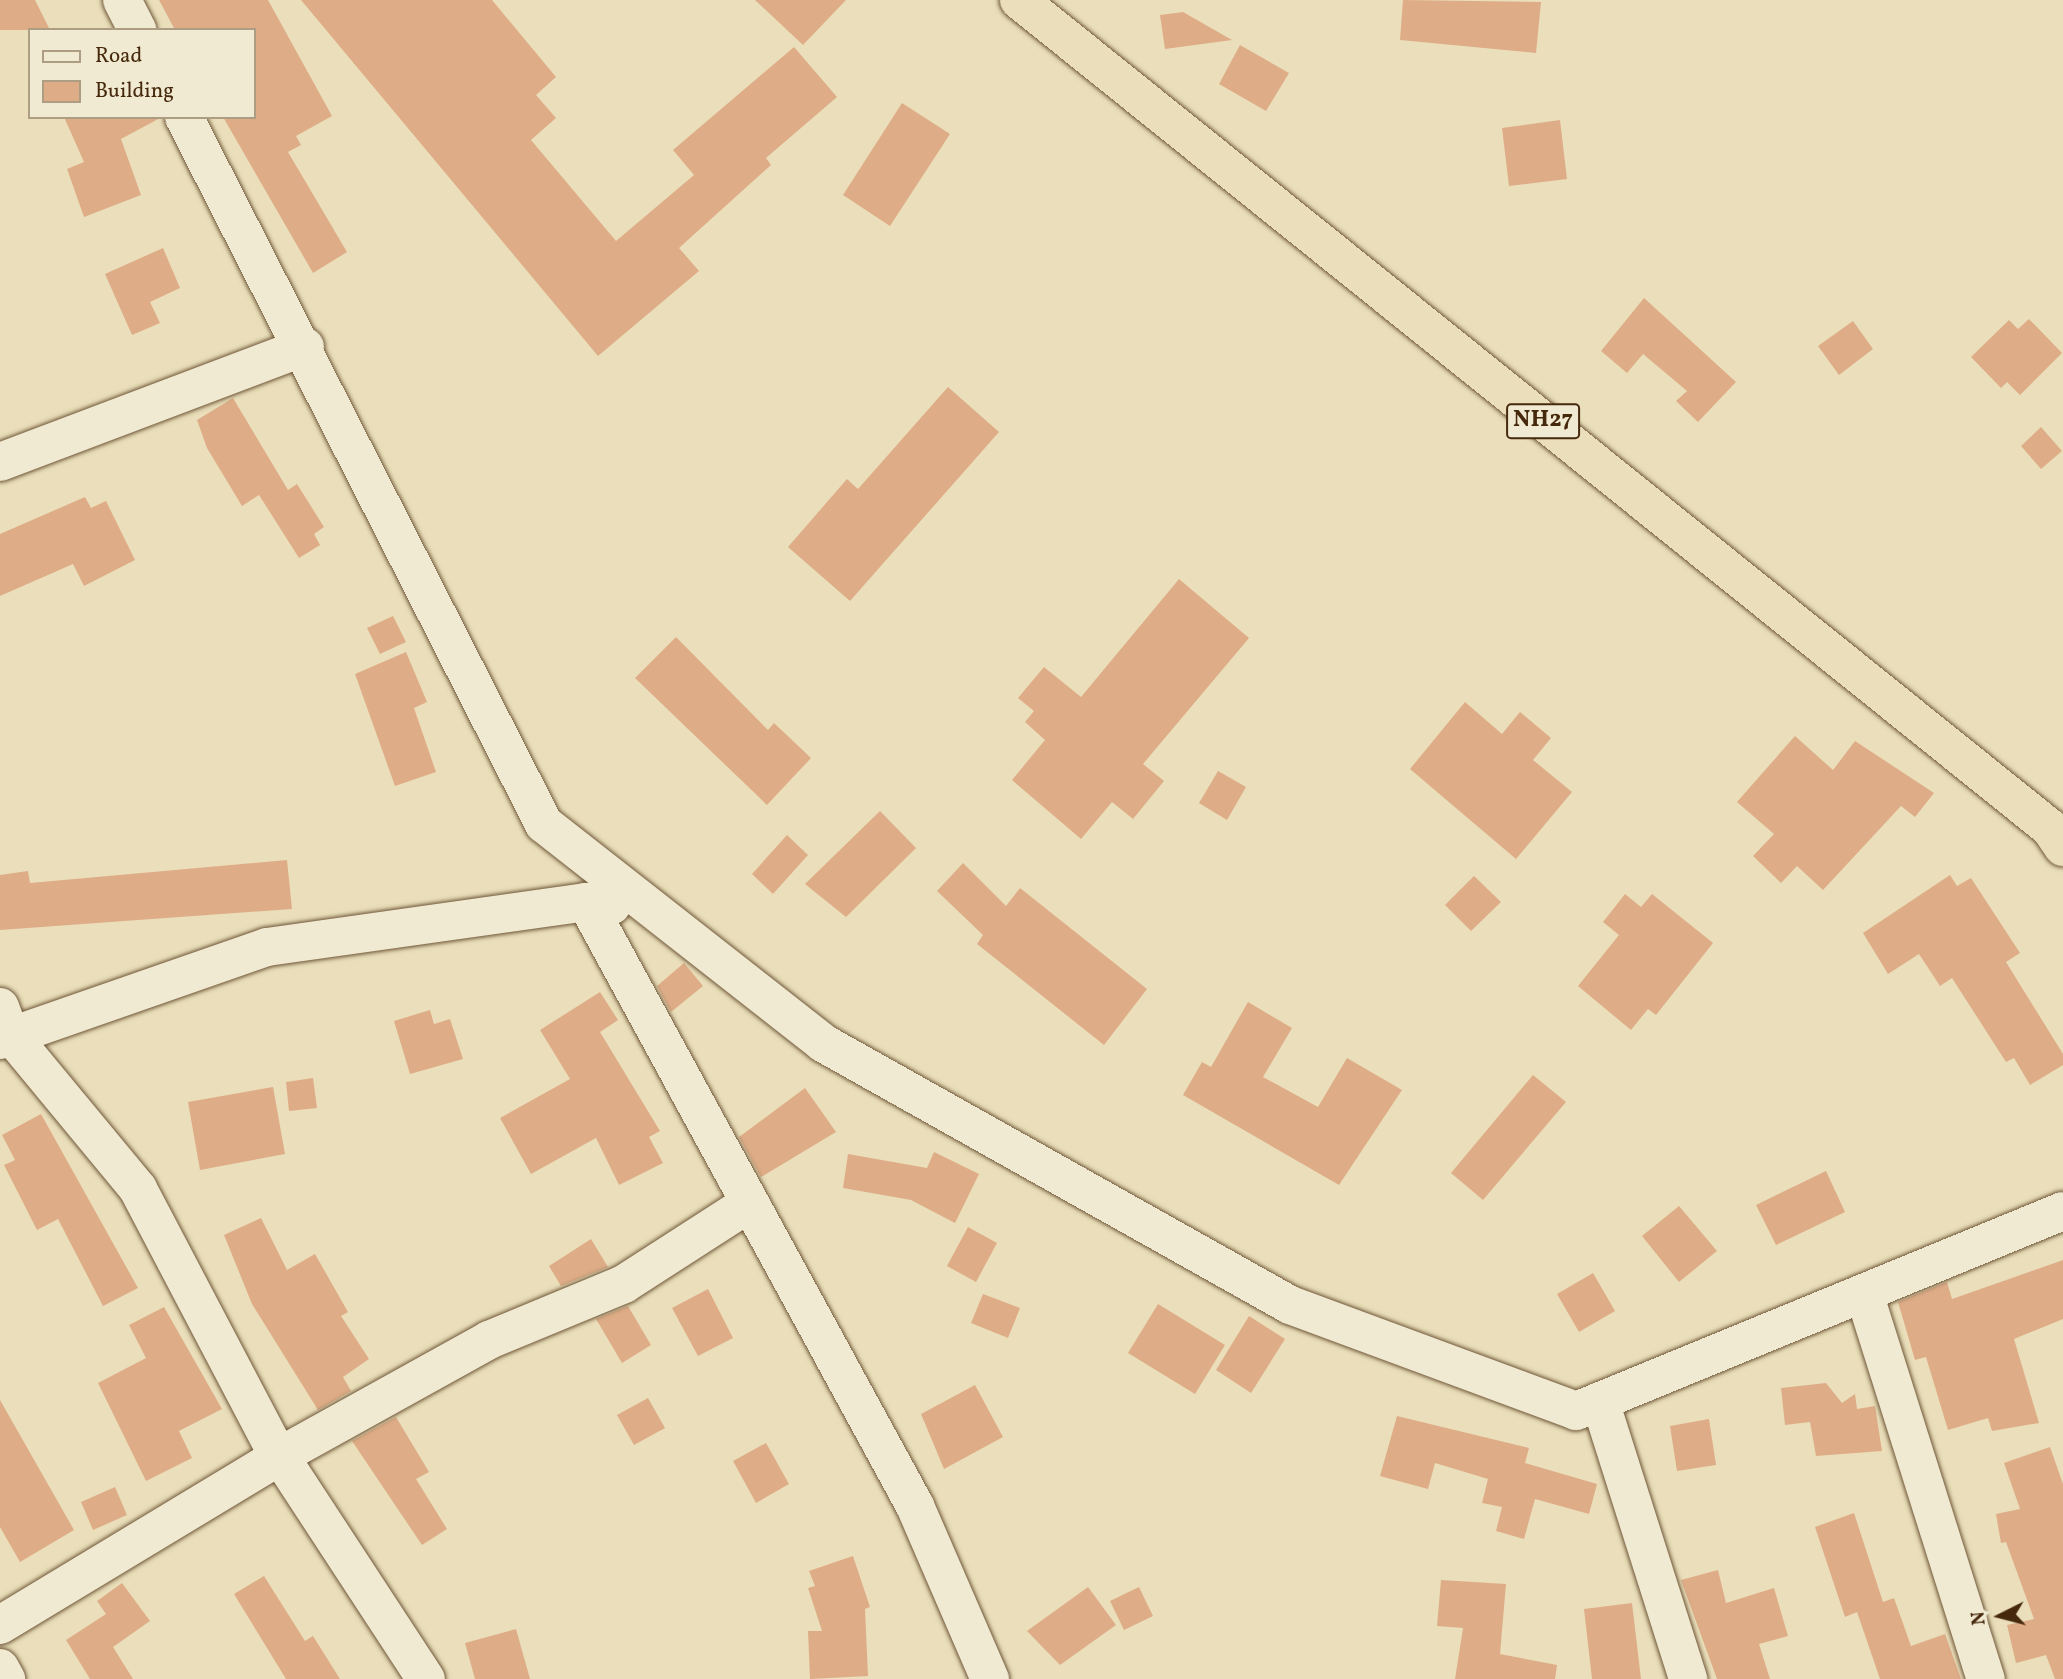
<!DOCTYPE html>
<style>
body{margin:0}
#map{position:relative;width:2063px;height:1679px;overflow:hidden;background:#eadfba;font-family:Vollkorn,serif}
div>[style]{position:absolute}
.building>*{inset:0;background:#dead88}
.roads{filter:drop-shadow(0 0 2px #6f5638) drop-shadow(0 0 2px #6f5638)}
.minor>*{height:38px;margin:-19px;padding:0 19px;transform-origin:19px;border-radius:19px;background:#f1ead2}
.highway>*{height:38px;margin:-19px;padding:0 19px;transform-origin:19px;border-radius:19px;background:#eadfba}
span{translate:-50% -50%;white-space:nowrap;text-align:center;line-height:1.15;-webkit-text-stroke:7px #f1ead2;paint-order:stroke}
.shield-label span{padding:2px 5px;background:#f1ead2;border:2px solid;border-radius:5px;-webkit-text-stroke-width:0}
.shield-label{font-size:24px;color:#46290d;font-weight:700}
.legend{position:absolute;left:28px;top:28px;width:228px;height:91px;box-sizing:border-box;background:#f1ead2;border:2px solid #ad9d83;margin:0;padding:9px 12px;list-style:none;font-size:21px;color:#46290d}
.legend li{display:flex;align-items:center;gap:14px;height:35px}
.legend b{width:35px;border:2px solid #ad9d83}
.north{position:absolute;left:1965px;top:1581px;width:70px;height:70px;-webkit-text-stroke:5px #f1ead2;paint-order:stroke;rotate:264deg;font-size:19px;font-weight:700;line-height:28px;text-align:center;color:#46290d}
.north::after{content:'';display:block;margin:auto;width:24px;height:32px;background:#46290d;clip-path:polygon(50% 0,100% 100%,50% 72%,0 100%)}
</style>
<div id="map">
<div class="building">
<div style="clip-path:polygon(0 0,35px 0,50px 30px,0 30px)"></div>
<div style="clip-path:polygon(159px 0,268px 0,332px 116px,296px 136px,301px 145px,288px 152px,347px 252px,313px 273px,223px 117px,254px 117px,254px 30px,175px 30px)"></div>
<div style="clip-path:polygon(301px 0,492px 0,556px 77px,536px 95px,556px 118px,531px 140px,616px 241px,694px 175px,673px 150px,794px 47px,837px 97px,766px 158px,771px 165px,679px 248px,699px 271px,598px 356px)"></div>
<div style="clip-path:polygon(755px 0,846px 0,803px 45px)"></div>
<div style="clip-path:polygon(1403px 0,1541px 2px,1536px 53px,1400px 40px)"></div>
<div style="clip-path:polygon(1183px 12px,1232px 40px,1165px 49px,1160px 15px)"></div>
<div style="clip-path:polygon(1240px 45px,1289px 73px,1266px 111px,1219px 84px)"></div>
<div style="clip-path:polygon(902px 103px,950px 134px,890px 226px,843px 195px)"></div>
<div style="clip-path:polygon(64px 117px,162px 117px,121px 139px,141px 195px,84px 217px,67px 169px,84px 162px)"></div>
<div style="clip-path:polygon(1560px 120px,1567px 179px,1509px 186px,1502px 128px)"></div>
<div style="clip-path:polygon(163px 248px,180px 288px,150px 302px,160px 323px,132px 335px,105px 274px)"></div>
<div style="clip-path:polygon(1644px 298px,1736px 382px,1698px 422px,1676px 401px,1687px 391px,1643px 354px,1627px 373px,1601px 351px)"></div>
<div style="clip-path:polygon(2029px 319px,2062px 353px,2020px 395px,2007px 382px,2001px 388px,1971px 357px,2009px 320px,2018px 329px)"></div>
<div style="clip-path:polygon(1853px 321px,1873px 349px,1839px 375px,1818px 346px)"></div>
<div style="clip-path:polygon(948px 387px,999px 432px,850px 601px,788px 547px,847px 479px,858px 489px)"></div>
<div style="clip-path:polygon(233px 398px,288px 490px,297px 484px,324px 527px,314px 534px,320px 545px,299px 558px,259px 495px,242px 506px,207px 448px,197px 420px)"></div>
<div style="clip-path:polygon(2041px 427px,2062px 451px,2041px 469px,2021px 446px)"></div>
<div style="clip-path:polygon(85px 497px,91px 508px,106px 501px,135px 560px,84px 586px,73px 564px,0 596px,0 534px)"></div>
<div style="clip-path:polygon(1179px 579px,1249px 638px,1143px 764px,1164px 781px,1133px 819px,1112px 802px,1081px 839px,1012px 780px,1045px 740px,1025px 722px,1034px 711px,1018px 698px,1044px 667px,1081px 697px)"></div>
<div style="clip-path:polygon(393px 616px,406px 642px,380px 654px,367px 628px)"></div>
<div style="clip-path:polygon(676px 637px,768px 730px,774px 723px,811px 758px,767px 805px,635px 678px)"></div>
<div style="clip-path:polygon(406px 652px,427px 702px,414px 708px,436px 772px,395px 786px,355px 674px)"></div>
<div style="clip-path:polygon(1465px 702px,1502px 734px,1520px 712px,1551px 738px,1533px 760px,1572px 792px,1516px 859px,1410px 769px)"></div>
<div style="clip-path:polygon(1795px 736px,1833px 770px,1855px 741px,1934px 793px,1915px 817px,1901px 806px,1823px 890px,1797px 866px,1781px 883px,1753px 856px,1774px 834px,1737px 802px)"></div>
<div style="clip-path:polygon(1218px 771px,1246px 787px,1227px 820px,1199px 803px)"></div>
<div style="clip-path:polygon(880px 811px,916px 848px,846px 917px,805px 884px)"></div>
<div style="clip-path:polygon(787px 835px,808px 855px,773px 894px,752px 874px)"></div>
<div style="clip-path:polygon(287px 860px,292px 909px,0 930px,0 875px,28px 871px,30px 883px)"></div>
<div style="clip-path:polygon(963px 863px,1006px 906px,1020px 888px,1147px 989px,1104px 1045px,977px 944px,983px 935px,937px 891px)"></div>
<div style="clip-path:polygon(1950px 875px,1957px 886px,1971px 878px,2020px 953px,2006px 962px,2063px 1054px,2063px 1065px,2030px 1085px,2014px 1058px,2006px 1062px,1952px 978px,1940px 986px,1919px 954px,1888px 974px,1863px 933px)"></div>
<div style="clip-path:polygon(1474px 876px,1501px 902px,1471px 931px,1445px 905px)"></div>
<div style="clip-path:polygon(1625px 894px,1641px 907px,1652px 894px,1713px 943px,1656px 1015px,1648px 1009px,1631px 1030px,1578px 986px,1619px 935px,1603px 922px)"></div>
<div style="clip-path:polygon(684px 963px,703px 986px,671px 1012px,657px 986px)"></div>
<div style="clip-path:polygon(600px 992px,618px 1020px,600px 1032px,660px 1131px,649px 1137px,663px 1163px,619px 1185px,596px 1138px,531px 1174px,500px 1118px,570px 1079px,540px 1030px)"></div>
<div style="clip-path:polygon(1248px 1002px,1292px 1028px,1263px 1077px,1318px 1107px,1347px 1058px,1402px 1090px,1339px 1185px,1183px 1095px,1202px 1062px,1211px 1067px)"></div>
<div style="clip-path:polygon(430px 1010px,434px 1024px,450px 1019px,463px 1059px,410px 1074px,394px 1021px)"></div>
<div style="clip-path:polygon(1533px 1075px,1566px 1102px,1483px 1200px,1451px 1173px)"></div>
<div style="clip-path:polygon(313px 1078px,317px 1108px,289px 1111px,286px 1082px)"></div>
<div style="clip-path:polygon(273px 1087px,285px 1154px,200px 1170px,188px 1102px)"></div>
<div style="clip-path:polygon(805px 1088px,836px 1132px,761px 1177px,739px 1137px)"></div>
<div style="clip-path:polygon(41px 1114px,138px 1288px,103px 1306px,58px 1219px,37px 1230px,4px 1165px,15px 1160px,2px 1135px)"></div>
<div style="clip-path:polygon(934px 1152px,979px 1174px,955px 1223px,911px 1200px,843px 1188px,848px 1154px,927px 1168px)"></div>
<div style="clip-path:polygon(1826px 1171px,1845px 1212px,1776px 1245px,1756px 1205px)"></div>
<div style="clip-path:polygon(1679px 1206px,1717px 1251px,1679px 1282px,1642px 1236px)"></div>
<div style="clip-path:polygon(261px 1218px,287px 1270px,315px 1254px,348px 1312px,341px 1316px,369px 1359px,343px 1377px,351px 1391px,318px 1410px,252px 1304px,224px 1235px)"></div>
<div style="clip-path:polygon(968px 1227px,997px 1243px,976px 1282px,947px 1266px)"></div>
<div style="clip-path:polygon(591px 1239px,608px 1267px,561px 1286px,549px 1266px)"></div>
<div style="clip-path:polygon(2063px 1260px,2063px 1319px,2014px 1339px,2039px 1423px,1992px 1431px,1988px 1418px,1948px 1430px,1926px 1357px,1915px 1360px,1898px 1302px,1947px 1282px,1952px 1299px)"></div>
<div style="clip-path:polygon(1593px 1273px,1615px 1311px,1579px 1332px,1557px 1294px)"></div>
<div style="clip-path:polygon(708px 1289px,733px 1338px,698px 1356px,672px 1308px)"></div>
<div style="clip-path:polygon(983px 1294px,1020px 1308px,1008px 1338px,971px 1323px)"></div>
<div style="clip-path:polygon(1158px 1304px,1225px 1345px,1195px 1394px,1128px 1353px)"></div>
<div style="clip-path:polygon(628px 1306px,651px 1345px,622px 1363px,596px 1319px)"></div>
<div style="clip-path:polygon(164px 1307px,222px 1409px,179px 1431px,192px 1458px,146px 1481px,98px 1383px,146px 1358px,129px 1325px)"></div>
<div style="clip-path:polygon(1249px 1316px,1285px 1339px,1251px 1393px,1216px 1370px)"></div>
<div style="clip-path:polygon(1826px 1383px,1842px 1403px,1855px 1394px,1857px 1409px,1875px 1406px,1882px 1451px,1816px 1456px,1810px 1422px,1785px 1425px,1781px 1388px)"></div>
<div style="clip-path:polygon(975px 1385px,1003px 1437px,944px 1469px,921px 1414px)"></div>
<div style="clip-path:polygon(648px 1398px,665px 1428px,634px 1445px,617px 1415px)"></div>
<div style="clip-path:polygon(0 1400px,74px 1530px,20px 1562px,0 1527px)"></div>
<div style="clip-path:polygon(1397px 1416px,1529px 1448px,1525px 1463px,1597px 1484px,1589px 1514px,1535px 1499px,1524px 1539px,1496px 1531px,1502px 1507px,1482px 1503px,1488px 1479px,1435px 1463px,1428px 1489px,1380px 1476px)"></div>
<div style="clip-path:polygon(396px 1417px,429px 1472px,416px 1479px,447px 1529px,422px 1545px,352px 1441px)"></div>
<div style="clip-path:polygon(1709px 1419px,1716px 1465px,1677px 1471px,1670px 1426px)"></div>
<div style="clip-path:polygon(766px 1443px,789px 1484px,756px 1503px,733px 1461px)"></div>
<div style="clip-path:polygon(2050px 1447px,2063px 1484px,2063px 1679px,2055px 1679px,2046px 1655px,2016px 1663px,2007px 1625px,2034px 1619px,2006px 1542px,2001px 1543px,1996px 1514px,2020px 1509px,2004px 1463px)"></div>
<div style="clip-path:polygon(115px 1487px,127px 1515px,93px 1530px,81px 1502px)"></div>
<div style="clip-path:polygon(1854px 1513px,1883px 1602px,1894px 1598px,1911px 1646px,1945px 1634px,1961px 1679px,1880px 1679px,1857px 1612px,1845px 1617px,1815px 1527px)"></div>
<div style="clip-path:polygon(853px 1556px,870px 1607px,865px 1609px,868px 1676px,810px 1679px,808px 1631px,822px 1631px,808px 1588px,815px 1586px,809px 1571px)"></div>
<div style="clip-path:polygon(1718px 1570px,1726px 1603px,1774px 1588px,1788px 1636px,1759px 1644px,1770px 1679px,1717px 1679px,1681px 1580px)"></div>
<div style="clip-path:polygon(264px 1576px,305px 1641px,313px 1636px,340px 1679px,286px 1679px,234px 1594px)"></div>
<div style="clip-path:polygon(1441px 1580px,1506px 1584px,1500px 1654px,1557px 1665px,1555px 1679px,1455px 1679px,1463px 1628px,1437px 1626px)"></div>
<div style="clip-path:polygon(122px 1583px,150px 1621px,113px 1647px,133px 1679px,90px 1679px,66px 1640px,106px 1614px,97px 1601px)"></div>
<div style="clip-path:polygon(1088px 1587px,1116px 1625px,1060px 1665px,1027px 1631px)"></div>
<div style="clip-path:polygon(1139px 1587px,1153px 1616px,1124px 1630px,1110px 1601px)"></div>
<div style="clip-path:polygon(1632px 1603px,1641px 1679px,1592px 1679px,1584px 1609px)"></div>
<div style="clip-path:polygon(516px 1629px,530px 1679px,475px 1679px,465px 1643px)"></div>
</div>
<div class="roads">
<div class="minor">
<div style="left:122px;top:0;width:34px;rotate:63deg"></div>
<div style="left:184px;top:117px;width:793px;rotate:63.02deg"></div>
<div style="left:544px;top:824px;width:355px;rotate:38.1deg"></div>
<div style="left:823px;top:1043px;width:535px;rotate:29.29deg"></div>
<div style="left:1290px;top:1305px;width:305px;rotate:20.3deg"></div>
<div style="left:1576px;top:1411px;width:526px;rotate:-22.33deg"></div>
<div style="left:0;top:462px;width:326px;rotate:-20.7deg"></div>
<div style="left:586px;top:902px;width:688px;rotate:61.42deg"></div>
<div style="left:915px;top:1506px;width:189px;rotate:66.6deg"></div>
<div style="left:0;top:1007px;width:29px;rotate:70deg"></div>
<div style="left:10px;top:1034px;width:201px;rotate:50.4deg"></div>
<div style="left:138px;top:1189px;width:288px;rotate:62.3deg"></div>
<div style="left:272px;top:1444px;width:281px;rotate:56.8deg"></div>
<div style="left:0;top:1040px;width:283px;rotate:-19.2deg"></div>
<div style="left:267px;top:947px;width:322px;rotate:-8deg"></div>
<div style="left:586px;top:902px;width:26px;rotate:7deg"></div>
<div style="left:1864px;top:1293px;width:405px;rotate:72.5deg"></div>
<div style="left:1600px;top:1401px;width:292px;rotate:72.4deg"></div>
<div style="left:0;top:1625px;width:327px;rotate:-31.1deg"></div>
<div style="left:280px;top:1456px;width:239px;rotate:-29deg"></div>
<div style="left:489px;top:1340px;width:146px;rotate:-22.5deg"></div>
<div style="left:624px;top:1284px;width:148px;rotate:-32.8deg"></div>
<div style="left:0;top:1668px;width:13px;rotate:61deg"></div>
</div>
<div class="highway">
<div style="left:1019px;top:0;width:1322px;rotate:38.77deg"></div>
<div style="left:2050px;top:828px;width:23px;rotate:56deg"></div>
</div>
</div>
<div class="shield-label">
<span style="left:1543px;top:421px">NH27</span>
</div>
<ul class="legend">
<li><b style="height:9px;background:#f1ead2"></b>Road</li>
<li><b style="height:19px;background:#dead88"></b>Building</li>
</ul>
<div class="north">N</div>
</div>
